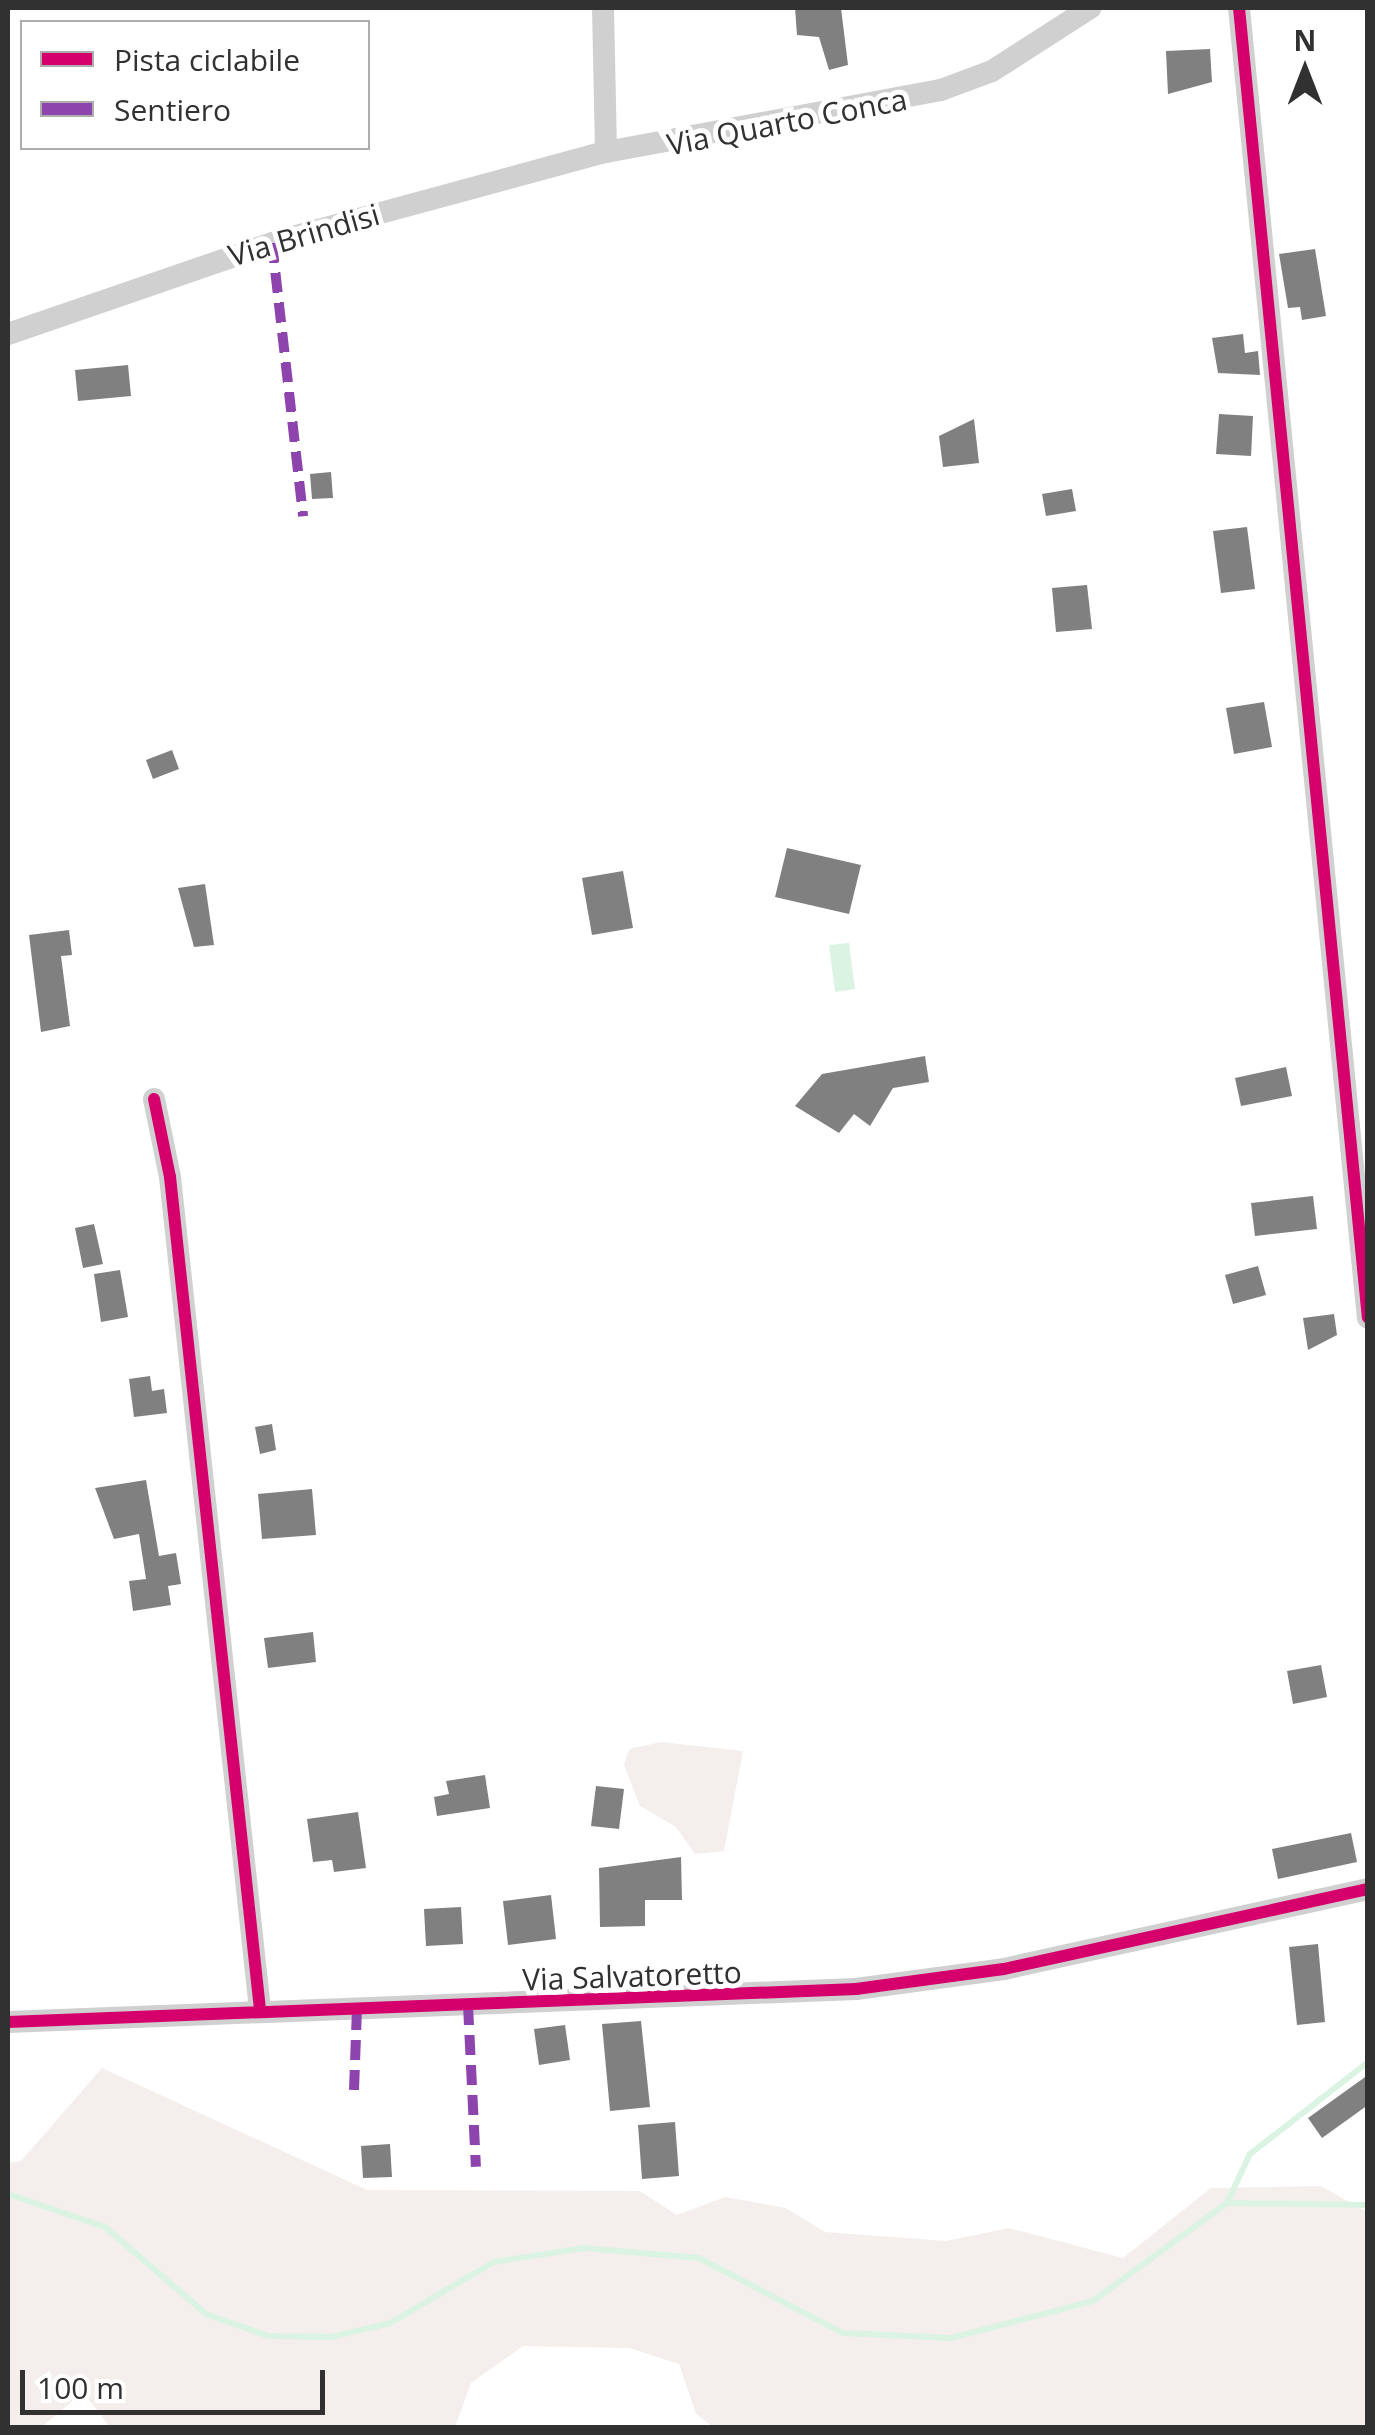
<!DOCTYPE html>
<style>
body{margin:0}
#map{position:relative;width:1375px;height:2435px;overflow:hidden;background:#fff;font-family:"Open Sans",sans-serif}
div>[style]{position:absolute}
.green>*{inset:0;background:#f4efec}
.water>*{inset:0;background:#dbf3e2}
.stream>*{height:6px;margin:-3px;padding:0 3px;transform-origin:3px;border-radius:3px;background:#dbf3e2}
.building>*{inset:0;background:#808080}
.minor>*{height:22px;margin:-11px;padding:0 11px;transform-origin:11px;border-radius:11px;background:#d0d0d0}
.quiet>*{height:10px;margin-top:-5px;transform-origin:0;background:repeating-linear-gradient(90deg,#8e44ad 0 20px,transparent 0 30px)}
.cycleway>*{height:12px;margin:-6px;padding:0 6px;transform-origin:6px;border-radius:6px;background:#d6006c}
span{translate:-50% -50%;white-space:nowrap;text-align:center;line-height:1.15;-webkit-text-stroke:10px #fff;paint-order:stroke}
.street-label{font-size:30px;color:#313131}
.frame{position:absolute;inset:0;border:10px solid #313131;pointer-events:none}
.legend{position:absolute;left:20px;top:20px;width:350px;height:130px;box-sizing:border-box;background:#fff;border:2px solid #adadad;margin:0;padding:12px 18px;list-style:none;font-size:30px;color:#313131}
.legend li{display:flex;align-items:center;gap:20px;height:50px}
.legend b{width:50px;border:2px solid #adadad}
.north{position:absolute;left:1255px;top:20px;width:100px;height:100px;-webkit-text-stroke:8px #fff;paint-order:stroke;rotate:0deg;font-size:28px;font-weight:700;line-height:40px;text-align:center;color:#313131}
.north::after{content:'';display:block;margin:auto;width:35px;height:45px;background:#313131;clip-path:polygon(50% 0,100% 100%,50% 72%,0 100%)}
.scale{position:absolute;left:20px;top:2370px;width:305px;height:45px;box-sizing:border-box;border:5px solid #313131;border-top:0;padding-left:12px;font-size:30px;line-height:35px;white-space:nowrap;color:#313131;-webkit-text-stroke:8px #fff;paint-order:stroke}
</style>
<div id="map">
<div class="green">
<div style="clip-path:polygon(661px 1742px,743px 1751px,724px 1851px,695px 1854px,676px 1827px,640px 1806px,624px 1765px,629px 1749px)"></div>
<div style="clip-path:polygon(102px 2068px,367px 2190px,640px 2191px,677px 2215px,725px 2197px,786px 2208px,825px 2232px,946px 2241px,1009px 2228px,1123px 2258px,1211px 2188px,1321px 2186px,1367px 2212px,1367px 2427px,713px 2427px,696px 2414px,679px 2364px,629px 2348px,523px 2346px,471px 2383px,455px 2427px,110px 2427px,83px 2392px,42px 2427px,8px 2427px,8px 2163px,21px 2161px)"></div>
</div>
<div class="water">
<div style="clip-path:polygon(849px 943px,855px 989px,835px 992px,829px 945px)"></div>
</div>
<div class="stream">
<div style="left:8px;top:2194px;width:102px;rotate:18.8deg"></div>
<div style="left:105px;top:2227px;width:133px;rotate:40.7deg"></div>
<div style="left:206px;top:2314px;width:66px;rotate:19.5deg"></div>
<div style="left:268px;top:2336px;width:63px;rotate:0.9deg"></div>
<div style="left:331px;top:2337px;width:61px;rotate:-13.3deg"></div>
<div style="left:390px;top:2323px;width:121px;rotate:-30.4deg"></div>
<div style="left:494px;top:2262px;width:91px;rotate:-8.8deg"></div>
<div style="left:584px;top:2248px;width:115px;rotate:5deg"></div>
<div style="left:699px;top:2258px;width:162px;rotate:27.5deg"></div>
<div style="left:843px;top:2333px;width:108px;rotate:2.7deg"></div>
<div style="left:951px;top:2338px;width:147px;rotate:-14.6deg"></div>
<div style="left:1093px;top:2301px;width:166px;rotate:-36.2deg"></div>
<div style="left:1227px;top:2203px;width:141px;rotate:0.8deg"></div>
<div style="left:1227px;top:2203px;width:54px;rotate:-64.9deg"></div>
<div style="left:1250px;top:2154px;width:150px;rotate:-37.9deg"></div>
</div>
<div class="building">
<div style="clip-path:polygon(795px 8px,841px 8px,848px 65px,829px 70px,819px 37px,797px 35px)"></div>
<div style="clip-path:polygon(1210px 49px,1212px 82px,1168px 94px,1166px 51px)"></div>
<div style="clip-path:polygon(1315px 249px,1326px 316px,1302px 320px,1300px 307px,1288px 308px,1279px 254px)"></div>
<div style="clip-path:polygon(1243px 334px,1245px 353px,1258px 351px,1260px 375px,1218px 373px,1212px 338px)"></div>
<div style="clip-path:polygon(128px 365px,131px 396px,78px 401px,75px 370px)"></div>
<div style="clip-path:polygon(1219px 414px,1253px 416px,1251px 456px,1216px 454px)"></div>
<div style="clip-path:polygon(974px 419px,979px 463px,943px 467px,939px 436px)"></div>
<div style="clip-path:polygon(331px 472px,333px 498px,312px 499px,310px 474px)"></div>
<div style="clip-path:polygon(1072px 489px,1076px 511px,1046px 516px,1042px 494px)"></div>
<div style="clip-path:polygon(1247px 527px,1255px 589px,1221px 593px,1213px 531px)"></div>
<div style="clip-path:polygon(1087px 585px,1092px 629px,1056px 632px,1052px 588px)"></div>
<div style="clip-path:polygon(1264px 702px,1272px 747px,1234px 754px,1226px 708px)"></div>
<div style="clip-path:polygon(172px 750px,179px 769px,153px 779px,146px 760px)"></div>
<div style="clip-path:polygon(787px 848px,861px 865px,849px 914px,775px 897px)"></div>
<div style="clip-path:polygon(623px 871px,633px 928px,592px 935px,582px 878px)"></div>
<div style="clip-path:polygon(205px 884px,214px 945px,194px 947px,178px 888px)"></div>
<div style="clip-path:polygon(69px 930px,72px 955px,61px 956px,70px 1026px,41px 1032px,29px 935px)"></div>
<div style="clip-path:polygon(925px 1056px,929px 1082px,893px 1088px,870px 1126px,854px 1114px,839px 1133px,795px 1106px,822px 1074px)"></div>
<div style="clip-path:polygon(1286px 1067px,1292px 1096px,1241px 1106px,1235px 1078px)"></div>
<div style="clip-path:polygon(1313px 1196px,1317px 1229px,1255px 1236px,1251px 1203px)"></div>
<div style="clip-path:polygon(94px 1224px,103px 1264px,83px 1268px,75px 1228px)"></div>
<div style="clip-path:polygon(1258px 1266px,1266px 1295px,1233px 1304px,1225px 1275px)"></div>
<div style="clip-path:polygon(120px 1270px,128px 1317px,101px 1322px,94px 1274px)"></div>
<div style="clip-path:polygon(1334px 1314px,1337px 1335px,1308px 1350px,1303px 1318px)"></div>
<div style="clip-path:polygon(150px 1376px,152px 1391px,164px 1389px,167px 1413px,134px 1417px,129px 1379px)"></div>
<div style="clip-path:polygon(272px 1424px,276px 1450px,260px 1454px,255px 1427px)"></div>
<div style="clip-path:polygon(146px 1480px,159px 1556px,176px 1553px,181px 1584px,168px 1586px,171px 1605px,133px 1611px,129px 1581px,146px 1579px,139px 1534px,114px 1539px,95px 1488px)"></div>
<div style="clip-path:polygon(312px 1489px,316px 1535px,262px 1539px,258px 1494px)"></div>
<div style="clip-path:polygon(313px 1632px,316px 1662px,268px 1668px,264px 1638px)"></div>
<div style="clip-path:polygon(1321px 1665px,1327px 1697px,1293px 1704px,1287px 1671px)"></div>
<div style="clip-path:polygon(485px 1775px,490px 1808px,437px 1816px,434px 1797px,449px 1794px,446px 1781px)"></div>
<div style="clip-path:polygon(596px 1786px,624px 1789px,619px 1829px,591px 1826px)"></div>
<div style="clip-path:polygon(358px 1812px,366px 1868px,334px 1872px,332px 1860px,313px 1862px,307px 1819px)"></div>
<div style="clip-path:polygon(1351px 1833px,1357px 1862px,1278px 1879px,1272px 1849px)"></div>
<div style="clip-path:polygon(681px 1857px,682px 1900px,645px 1900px,645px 1926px,600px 1927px,599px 1868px)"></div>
<div style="clip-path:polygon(551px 1895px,556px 1939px,508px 1945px,503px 1901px)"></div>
<div style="clip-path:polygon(461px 1907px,463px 1944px,426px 1946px,424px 1909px)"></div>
<div style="clip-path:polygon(1318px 1944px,1325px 2022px,1297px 2025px,1289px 1947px)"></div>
<div style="clip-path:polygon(641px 2021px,650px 2107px,610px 2111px,602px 2024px)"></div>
<div style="clip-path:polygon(565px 2025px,570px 2060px,539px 2065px,534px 2029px)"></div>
<div style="clip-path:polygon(1368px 2075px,1368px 2105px,1322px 2138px,1308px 2118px)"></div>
<div style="clip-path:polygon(675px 2122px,679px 2176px,642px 2179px,638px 2125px)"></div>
<div style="clip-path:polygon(390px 2144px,392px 2177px,363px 2178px,361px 2146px)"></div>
</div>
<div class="minor">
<div style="left:603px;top:8px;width:144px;rotate:88.8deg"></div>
<div style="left:606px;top:152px;width:341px;rotate:-10.5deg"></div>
<div style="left:941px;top:90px;width:54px;rotate:-20.4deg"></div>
<div style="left:992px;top:71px;width:117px;rotate:-32.7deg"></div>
<div style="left:1239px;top:8px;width:1316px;rotate:84.38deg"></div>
<div style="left:8px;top:334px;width:289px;rotate:-19deg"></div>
<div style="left:281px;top:240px;width:337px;rotate:-15.2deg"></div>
<div style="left:154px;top:1099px;width:80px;rotate:78.4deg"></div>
<div style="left:170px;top:1177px;width:838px;rotate:83.83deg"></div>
<div style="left:8px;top:2022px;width:849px;rotate:-2.23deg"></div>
<div style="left:856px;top:1989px;width:149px;rotate:-7.7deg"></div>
<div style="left:1004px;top:1969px;width:373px;rotate:-12.4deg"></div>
</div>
<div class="quiet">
<div style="left:272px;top:243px;width:275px;rotate:83.5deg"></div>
<div style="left:468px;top:2005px;width:162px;rotate:87.2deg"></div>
<div style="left:354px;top:2090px;width:83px;rotate:-87.9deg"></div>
</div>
<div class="cycleway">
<div style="left:1239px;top:8px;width:1316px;rotate:84.38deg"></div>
<div style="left:154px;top:1099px;width:80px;rotate:78.4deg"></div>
<div style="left:170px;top:1177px;width:838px;rotate:83.83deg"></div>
<div style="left:8px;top:2022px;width:849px;rotate:-2.23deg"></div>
<div style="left:856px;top:1989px;width:149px;rotate:-7.7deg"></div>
<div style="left:1004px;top:1969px;width:373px;rotate:-12.4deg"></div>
</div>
<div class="street-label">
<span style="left:787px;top:122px;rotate:-11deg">Via Quarto Conca</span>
<span style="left:304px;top:235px;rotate:-16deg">Via Brindisi</span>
<span style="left:632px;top:1976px;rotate:-2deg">Via Salvatoretto</span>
</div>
<div class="frame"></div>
<ul class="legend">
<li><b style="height:12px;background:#d6006c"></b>Pista ciclabile</li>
<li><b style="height:12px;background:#8e44ad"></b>Sentiero</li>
</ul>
<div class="north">N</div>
<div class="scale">100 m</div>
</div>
